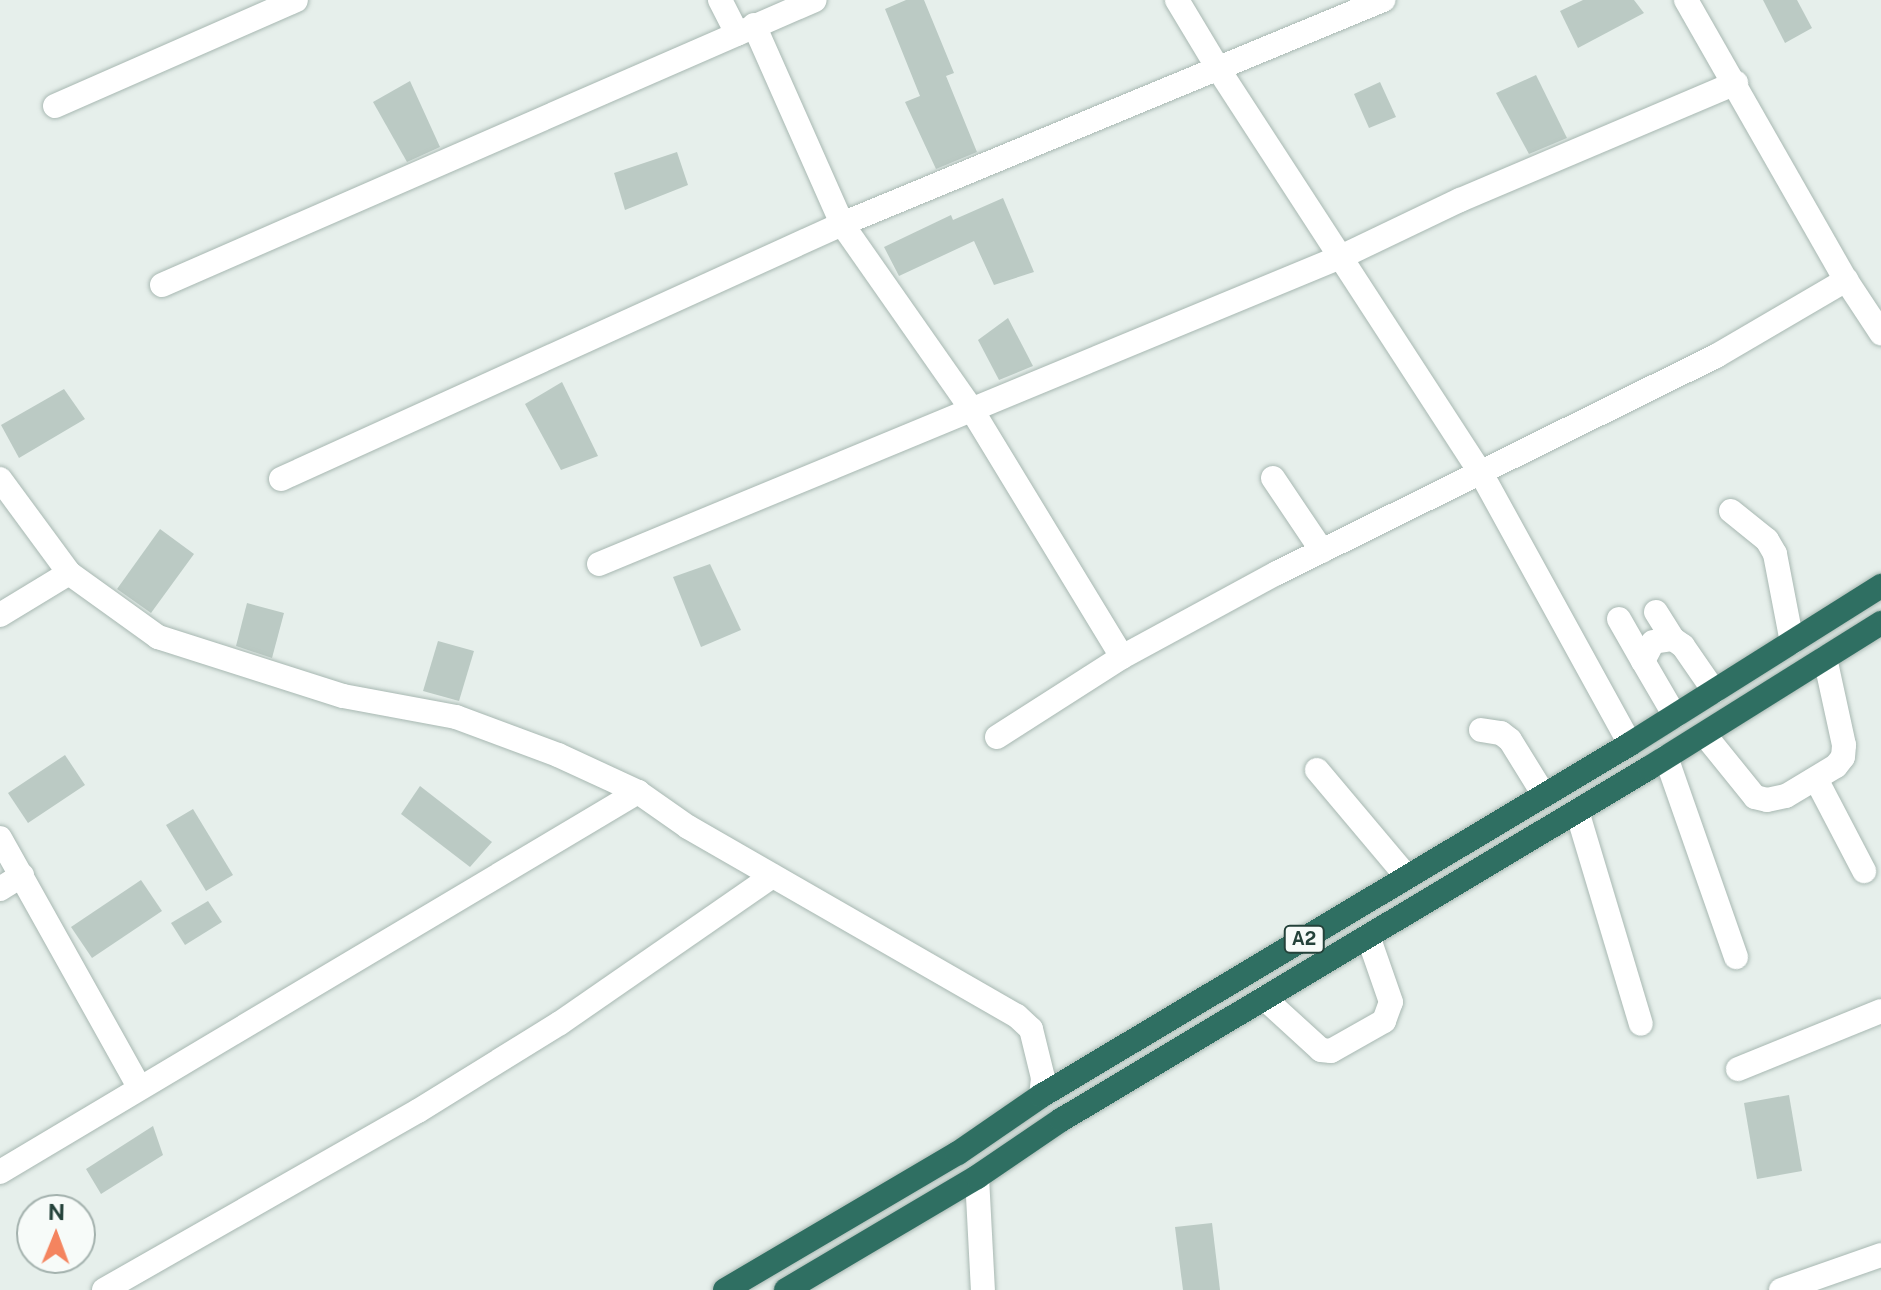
<!DOCTYPE html>
<style>
body{margin:0}
#map{position:relative;width:1881px;height:1290px;overflow:hidden;background:#e6efeb;font-family:"Public Sans",sans-serif}
div>[style]{position:absolute}
.building>*{inset:0;background:#bbcac4}
.roads{filter:drop-shadow(0 0 2px #a8b8b2) drop-shadow(0 0 2px #a8b8b2)}
.minor>*{height:24px;margin:-12px;padding:0 12px;transform-origin:12px;border-radius:12px;background:#fff}
.highway>*{height:24px;margin:-12px;padding:0 12px;transform-origin:12px;border-radius:12px;background:#2f6f62}
span{translate:-50% -50%;white-space:nowrap;text-align:center;line-height:1.15;-webkit-text-stroke:7px #f7fbf9;paint-order:stroke}
.shield-label span{padding:2px 6px;background:#f7fbf9;border:2px solid;border-radius:6px;-webkit-text-stroke-width:0}
.shield-label{font-size:18px;color:#24423a;font-weight:700}
.north{position:absolute;left:16px;top:1194px;width:80px;height:80px;box-sizing:border-box;background:#f7fbf9;border:2px solid #a3b1ad;border-radius:50%;rotate:1deg;font-size:22px;font-weight:700;line-height:32px;text-align:center;color:#24423a}
.north::after{content:'';display:block;margin:auto;width:28px;height:36px;background:#f4845f;clip-path:polygon(50% 0,100% 100%,50% 72%,0 100%)}
</style>
<div id="map">
<div class="building">
<div style="clip-path:polygon(906px 0,924px 0,954px 73px,946px 76px,977px 152px,936px 169px,905px 102px,920px 96px,885px 9px)"></div>
<div style="clip-path:polygon(1583px 0,1634px 0,1644px 13px,1578px 48px,1560px 11px)"></div>
<div style="clip-path:polygon(1763px 0,1797px 0,1812px 28px,1785px 43px)"></div>
<div style="clip-path:polygon(1536px 75px,1567px 138px,1529px 154px,1496px 93px)"></div>
<div style="clip-path:polygon(410px 81px,440px 147px,407px 162px,373px 102px)"></div>
<div style="clip-path:polygon(1380px 82px,1396px 117px,1369px 128px,1354px 94px)"></div>
<div style="clip-path:polygon(677px 152px,688px 185px,625px 210px,614px 173px)"></div>
<div style="clip-path:polygon(1003px 198px,1034px 272px,994px 285px,974px 241px,899px 276px,884px 247px,951px 215px,953px 220px)"></div>
<div style="clip-path:polygon(1008px 318px,1033px 366px,999px 380px,978px 340px)"></div>
<div style="clip-path:polygon(562px 382px,598px 456px,561px 470px,525px 404px)"></div>
<div style="clip-path:polygon(64px 389px,85px 419px,19px 458px,1px 425px)"></div>
<div style="clip-path:polygon(160px 529px,194px 554px,151px 613px,117px 589px)"></div>
<div style="clip-path:polygon(710px 564px,741px 630px,701px 647px,673px 577px)"></div>
<div style="clip-path:polygon(247px 603px,284px 613px,272px 658px,236px 646px)"></div>
<div style="clip-path:polygon(438px 641px,474px 651px,459px 701px,423px 691px)"></div>
<div style="clip-path:polygon(65px 755px,85px 785px,28px 823px,8px 793px)"></div>
<div style="clip-path:polygon(420px 786px,492px 842px,470px 867px,401px 814px)"></div>
<div style="clip-path:polygon(193px 809px,233px 875px,206px 891px,166px 825px)"></div>
<div style="clip-path:polygon(141px 880px,162px 911px,92px 958px,71px 927px)"></div>
<div style="clip-path:polygon(208px 901px,222px 922px,185px 945px,171px 923px)"></div>
<div style="clip-path:polygon(1789px 1095px,1802px 1171px,1757px 1179px,1744px 1103px)"></div>
<div style="clip-path:polygon(153px 1126px,163px 1155px,101px 1194px,86px 1169px)"></div>
<div style="clip-path:polygon(1212px 1223px,1220px 1290px,1183px 1290px,1175px 1227px)"></div>
</div>
<div class="roads">
<div class="minor">
<div style="left:720px;top:0;width:38px;rotate:63deg"></div>
<div style="left:1177px;top:0;width:82px;rotate:59deg"></div>
<div style="left:1219px;top:70px;width:481px;rotate:57deg"></div>
<div style="left:1481px;top:473px;width:309px;rotate:61.2deg"></div>
<div style="left:1686px;top:0;width:322px;rotate:60.3deg"></div>
<div style="left:1846px;top:280px;width:64px;rotate:56.6deg"></div>
<div style="left:754px;top:25px;width:218px;rotate:66.1deg"></div>
<div style="left:842px;top:224px;width:227px;rotate:55deg"></div>
<div style="left:972px;top:410px;width:289px;rotate:58.7deg"></div>
<div style="left:55px;top:106px;width:263px;rotate:-23.7deg"></div>
<div style="left:162px;top:285px;width:712px;rotate:-23.58deg"></div>
<div style="left:1273px;top:478px;width:88px;rotate:56.1deg"></div>
<div style="left:0;top:479px;width:117px;rotate:53.7deg"></div>
<div style="left:69px;top:573px;width:110px;rotate:35.7deg"></div>
<div style="left:158px;top:637px;width:194px;rotate:17.7deg"></div>
<div style="left:343px;top:696px;width:115px;rotate:10.5deg"></div>
<div style="left:456px;top:717px;width:109px;rotate:20.4deg"></div>
<div style="left:558px;top:755px;width:88px;rotate:24.8deg"></div>
<div style="left:638px;top:792px;width:61px;rotate:35deg"></div>
<div style="left:688px;top:827px;width:379px;rotate:29.9deg"></div>
<div style="left:1017px;top:1016px;width:19px;rotate:43deg"></div>
<div style="left:1031px;top:1029px;width:50px;rotate:76.2deg"></div>
<div style="left:1043px;top:1078px;width:18px;rotate:96deg"></div>
<div style="left:281px;top:479px;width:616px;rotate:-24.44deg"></div>
<div style="left:842px;top:224px;width:586px;rotate:-22.49deg"></div>
<div style="left:1731px;top:511px;width:46px;rotate:38.9deg"></div>
<div style="left:1767px;top:540px;width:16px;rotate:60deg"></div>
<div style="left:1775px;top:554px;width:90px;rotate:79.1deg"></div>
<div style="left:599px;top:564px;width:805px;rotate:-22.49deg"></div>
<div style="left:1343px;top:256px;width:130px;rotate:-25.6deg"></div>
<div style="left:1460px;top:200px;width:300px;rotate:-23deg"></div>
<div style="left:1656px;top:612px;width:32px;rotate:58deg"></div>
<div style="left:0;top:615px;width:81px;rotate:-31.3deg"></div>
<div style="left:1619px;top:619px;width:48px;rotate:60.3deg"></div>
<div style="left:1675px;top:716px;width:64px;rotate:-120.2deg"></div>
<div style="left:1643px;top:661px;width:21px;rotate:-62deg"></div>
<div style="left:1653px;top:642px;width:20px;rotate:-9deg"></div>
<div style="left:1673px;top:639px;width:12px;rotate:35deg"></div>
<div style="left:1683px;top:646px;width:55px;rotate:55.4deg"></div>
<div style="left:1481px;top:730px;width:20px;rotate:9deg"></div>
<div style="left:1501px;top:733px;width:11px;rotate:38deg"></div>
<div style="left:1510px;top:740px;width:65px;rotate:58.3deg"></div>
<div style="left:1704px;top:734px;width:81px;rotate:51deg"></div>
<div style="left:1755px;top:797px;width:12px;rotate:14deg"></div>
<div style="left:1767px;top:800px;width:19px;rotate:-12deg"></div>
<div style="left:1786px;top:796px;width:58px;rotate:-31deg"></div>
<div style="left:1836px;top:766px;width:11px;rotate:-52deg"></div>
<div style="left:1843px;top:757px;width:12px;rotate:-85deg"></div>
<div style="left:1844px;top:745px;width:89px;rotate:-102.3deg"></div>
<div style="left:997px;top:737px;width:148px;rotate:-32.6deg"></div>
<div style="left:1122px;top:657px;width:176px;rotate:-28.5deg"></div>
<div style="left:1277px;top:573px;width:490px;rotate:-26.3deg"></div>
<div style="left:1716px;top:356px;width:151px;rotate:-30.3deg"></div>
<div style="left:1666px;top:757px;width:212px;rotate:70.7deg"></div>
<div style="left:1317px;top:770px;width:140px;rotate:49.9deg"></div>
<div style="left:1816px;top:779px;width:104px;rotate:62.4deg"></div>
<div style="left:1577px;top:811px;width:222px;rotate:73.3deg"></div>
<div style="left:0;top:838px;width:285px;rotate:60.8deg"></div>
<div style="left:0;top:889px;width:26px;rotate:-32deg"></div>
<div style="left:1264px;top:998px;width:77px;rotate:42.4deg"></div>
<div style="left:1321px;top:1050px;width:10px;rotate:6deg"></div>
<div style="left:1331px;top:1051px;width:61px;rotate:-29.5deg"></div>
<div style="left:1384px;top:1021px;width:20px;rotate:-70deg"></div>
<div style="left:1391px;top:1002px;width:70px;rotate:-109.2deg"></div>
<div style="left:1738px;top:1069px;width:154px;rotate:-22.1deg"></div>
<div style="left:0;top:1172px;width:743px;rotate:-30.78deg"></div>
<div style="left:977px;top:1177px;width:113px;rotate:87deg"></div>
<div style="left:104px;top:1290px;width:361px;rotate:-29.7deg"></div>
<div style="left:418px;top:1111px;width:167px;rotate:-31.8deg"></div>
<div style="left:560px;top:1023px;width:258px;rotate:-34.7deg"></div>
<div style="left:1781px;top:1290px;width:106px;rotate:-19.3deg"></div>
</div>
<div class="highway">
<div style="left:725px;top:1290px;width:270px;rotate:-30.5deg"></div>
<div style="left:958px;top:1153px;width:101px;rotate:-34.5deg"></div>
<div style="left:1041px;top:1096px;width:686px;rotate:-30.86deg"></div>
<div style="left:1630px;top:744px;width:297px;rotate:-32.2deg"></div>
<div style="left:786px;top:1290px;width:222px;rotate:-30.6deg"></div>
<div style="left:977px;top:1177px;width:102px;rotate:-34.2deg"></div>
<div style="left:1061px;top:1120px;width:685px;rotate:-30.91deg"></div>
<div style="left:1649px;top:768px;width:274px;rotate:-32deg"></div>
</div>
</div>
<div class="shield-label">
<span style="left:1304px;top:939px">A2</span>
</div>
<div class="north">N</div>
</div>
